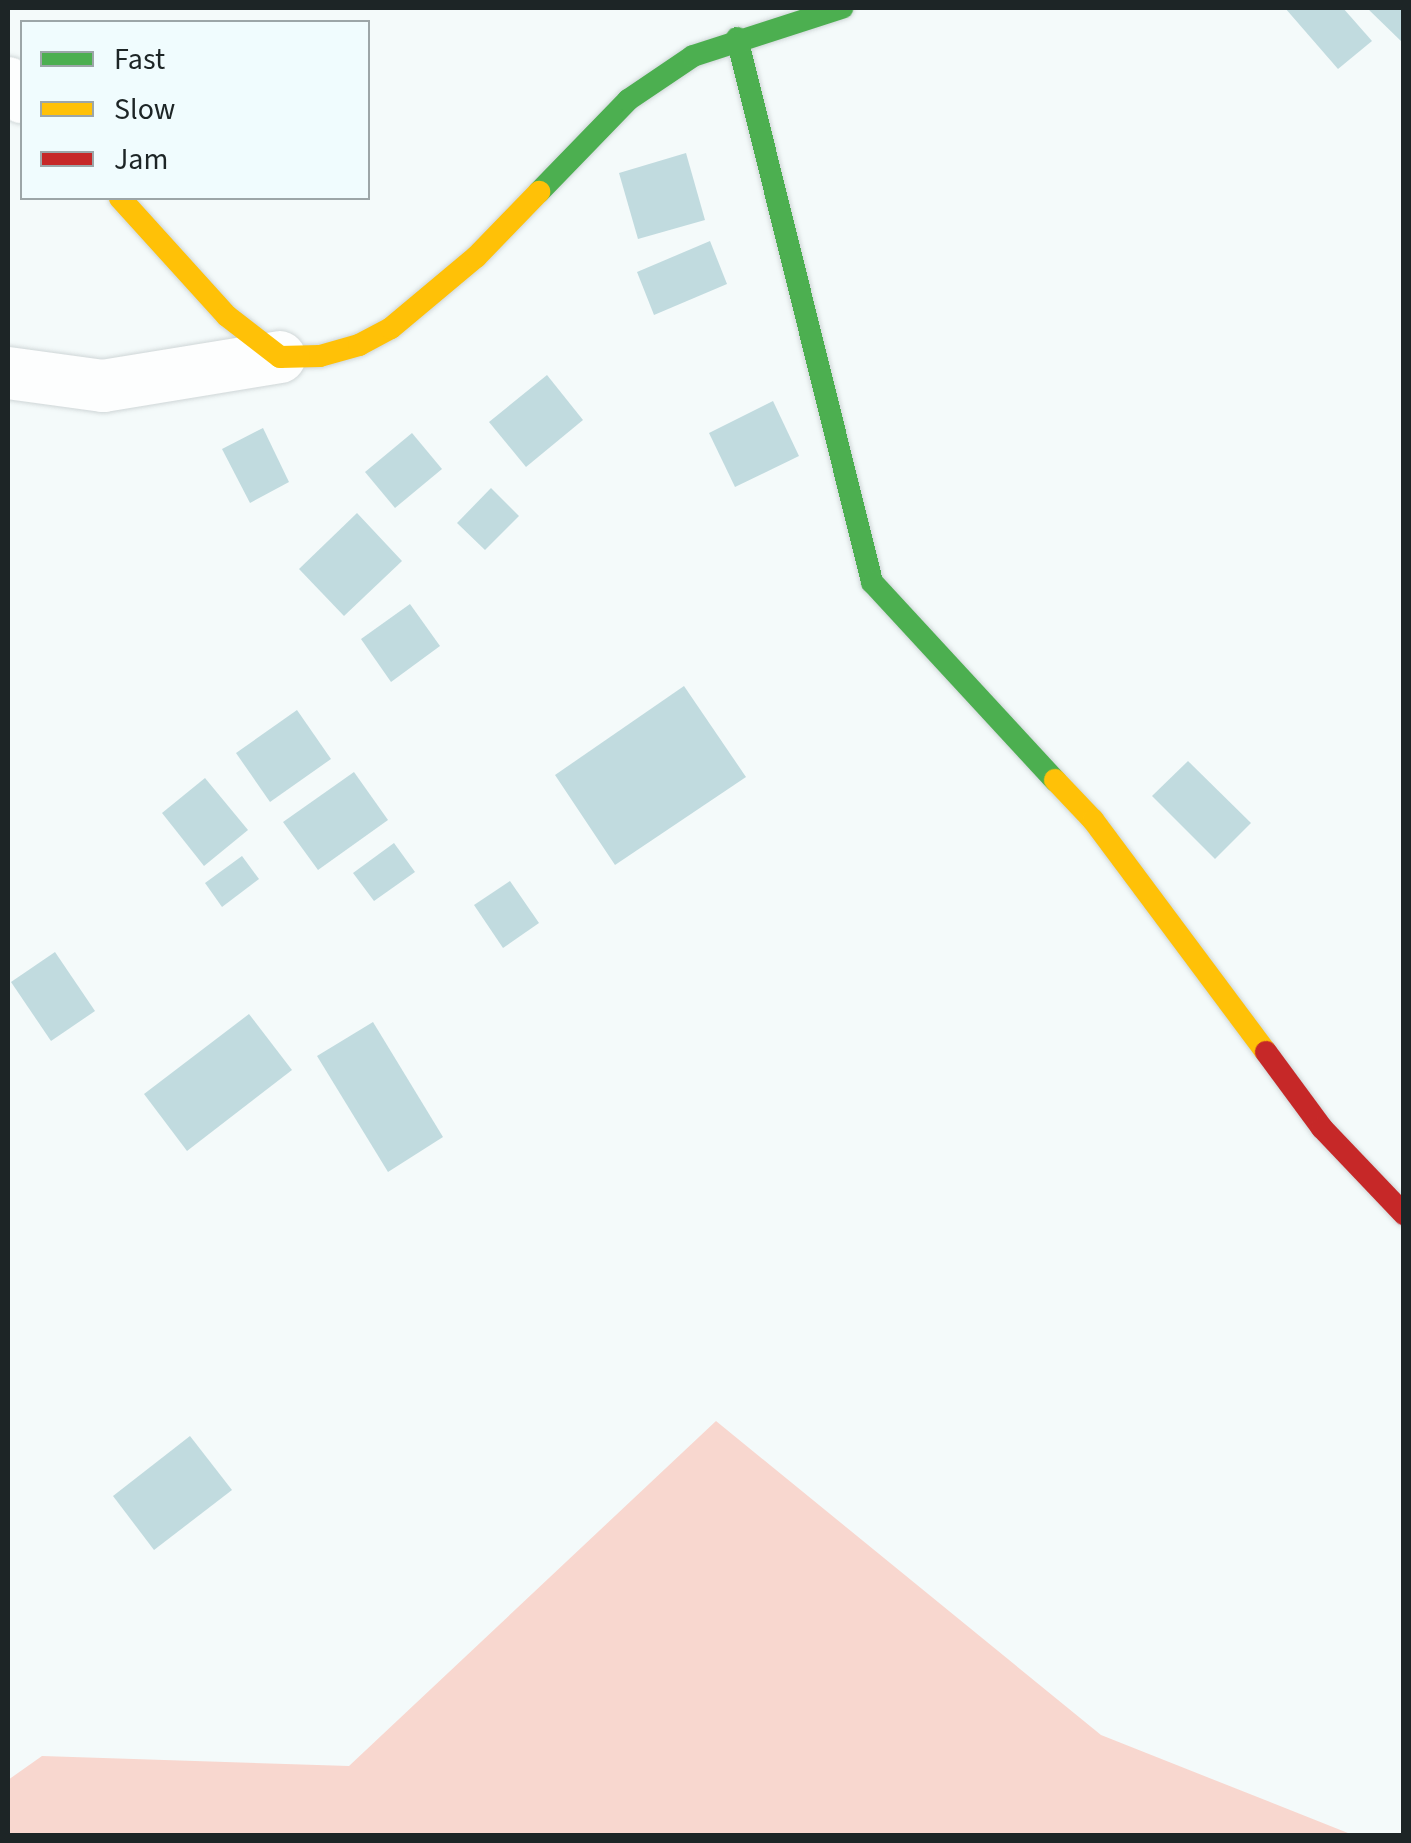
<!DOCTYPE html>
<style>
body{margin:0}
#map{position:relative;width:1411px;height:1843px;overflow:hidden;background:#f4fafa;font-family:"Source Sans 3",sans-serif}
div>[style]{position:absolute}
.green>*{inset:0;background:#f8d7cf}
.building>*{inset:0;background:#c1dbdf}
.roads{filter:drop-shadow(0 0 2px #cfd6d7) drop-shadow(0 0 2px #cfd6d7)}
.street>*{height:52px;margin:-26px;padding:0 26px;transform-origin:26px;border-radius:26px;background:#fdfefe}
.fast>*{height:22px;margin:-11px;padding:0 11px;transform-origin:11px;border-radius:11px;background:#4caf50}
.slow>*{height:22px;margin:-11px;padding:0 11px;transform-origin:11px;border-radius:11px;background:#ffc107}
.jam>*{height:22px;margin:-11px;padding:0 11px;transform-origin:11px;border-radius:11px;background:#c62828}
span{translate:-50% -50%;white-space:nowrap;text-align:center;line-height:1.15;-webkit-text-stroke:8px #f0fcfe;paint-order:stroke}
.frame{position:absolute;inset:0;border:10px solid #1d2526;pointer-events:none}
.legend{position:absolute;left:20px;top:20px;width:350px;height:180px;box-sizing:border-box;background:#f0fcfe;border:2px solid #9ca6a8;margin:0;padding:12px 18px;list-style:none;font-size:30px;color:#1d2526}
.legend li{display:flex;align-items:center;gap:20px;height:50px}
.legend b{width:50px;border:2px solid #9ca6a8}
</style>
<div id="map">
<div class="green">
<div style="clip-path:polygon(716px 1421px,1101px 1735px,1353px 1835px,8px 1835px,8px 1780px,42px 1756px,349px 1766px)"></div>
</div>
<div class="building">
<div style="clip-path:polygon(1285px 8px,1343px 8px,1372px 41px,1338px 69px)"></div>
<div style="clip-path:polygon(1367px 8px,1404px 8px,1404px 44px)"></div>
<div style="clip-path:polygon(686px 153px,705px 220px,638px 239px,619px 173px)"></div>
<div style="clip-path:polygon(710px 241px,727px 284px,654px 315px,637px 272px)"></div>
<div style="clip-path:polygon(547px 375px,583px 420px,526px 467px,489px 422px)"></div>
<div style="clip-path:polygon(773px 401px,799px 456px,735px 487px,709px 433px)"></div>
<div style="clip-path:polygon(263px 428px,289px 482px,250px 503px,222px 449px)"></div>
<div style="clip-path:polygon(412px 433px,442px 469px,395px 508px,365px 472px)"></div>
<div style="clip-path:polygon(491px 488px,519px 516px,485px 550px,457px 523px)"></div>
<div style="clip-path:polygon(357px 513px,402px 561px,344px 616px,299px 569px)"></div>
<div style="clip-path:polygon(410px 604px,440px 646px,391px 682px,361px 639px)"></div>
<div style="clip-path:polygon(684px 686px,746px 777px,615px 865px,555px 775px)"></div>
<div style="clip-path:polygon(297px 710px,331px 759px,270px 802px,236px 753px)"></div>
<div style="clip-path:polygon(1188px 761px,1251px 823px,1215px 859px,1152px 796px)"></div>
<div style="clip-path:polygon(354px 772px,388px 820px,318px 870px,283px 822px)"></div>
<div style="clip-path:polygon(205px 778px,248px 830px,204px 866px,162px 813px)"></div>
<div style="clip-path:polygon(394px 843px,415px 872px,374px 901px,353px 873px)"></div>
<div style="clip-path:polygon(242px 856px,259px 879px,222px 907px,205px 883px)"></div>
<div style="clip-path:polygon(510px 881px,539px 923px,503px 948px,474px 905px)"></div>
<div style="clip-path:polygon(55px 952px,95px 1011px,51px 1041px,11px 982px)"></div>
<div style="clip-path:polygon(249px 1014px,292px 1070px,187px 1151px,144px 1094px)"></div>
<div style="clip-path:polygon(373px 1022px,443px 1137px,388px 1172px,317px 1056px)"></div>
<div style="clip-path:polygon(190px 1436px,232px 1490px,154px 1550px,113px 1496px)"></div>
</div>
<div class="roads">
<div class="street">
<div style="left:8px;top:83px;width:20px;rotate:45deg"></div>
<div style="left:8px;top:373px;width:96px;rotate:7.8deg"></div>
<div style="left:103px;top:386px;width:179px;rotate:-9.3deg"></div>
</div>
<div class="fast">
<div style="left:737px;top:38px;width:561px;rotate:76.06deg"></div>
<div style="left:872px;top:582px;width:270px;rotate:47.3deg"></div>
<div style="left:539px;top:192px;width:128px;rotate:-45.9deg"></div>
<div style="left:628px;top:100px;width:78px;rotate:-34.1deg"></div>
<div style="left:693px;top:56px;width:157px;rotate:-17.9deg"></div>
</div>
<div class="slow">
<div style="left:120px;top:198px;width:159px;rotate:47.8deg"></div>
<div style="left:227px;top:316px;width:67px;rotate:37.7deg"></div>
<div style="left:280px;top:357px;width:40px;rotate:-1.4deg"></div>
<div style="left:320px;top:356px;width:41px;rotate:-15.8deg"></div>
<div style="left:359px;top:345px;width:36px;rotate:-28deg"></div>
<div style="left:391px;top:328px;width:111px;rotate:-39.9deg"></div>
<div style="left:476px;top:257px;width:91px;rotate:-45.9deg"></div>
<div style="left:1055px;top:780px;width:55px;rotate:46.5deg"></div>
<div style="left:1093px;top:820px;width:289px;rotate:53.3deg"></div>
</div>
<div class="jam">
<div style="left:1266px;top:1052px;width:94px;rotate:53.6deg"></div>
<div style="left:1322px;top:1128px;width:119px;rotate:46.4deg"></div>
</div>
</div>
<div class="frame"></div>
<ul class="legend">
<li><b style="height:12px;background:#4caf50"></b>Fast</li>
<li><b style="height:12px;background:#ffc107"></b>Slow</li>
<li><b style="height:12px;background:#c62828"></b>Jam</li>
</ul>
</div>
